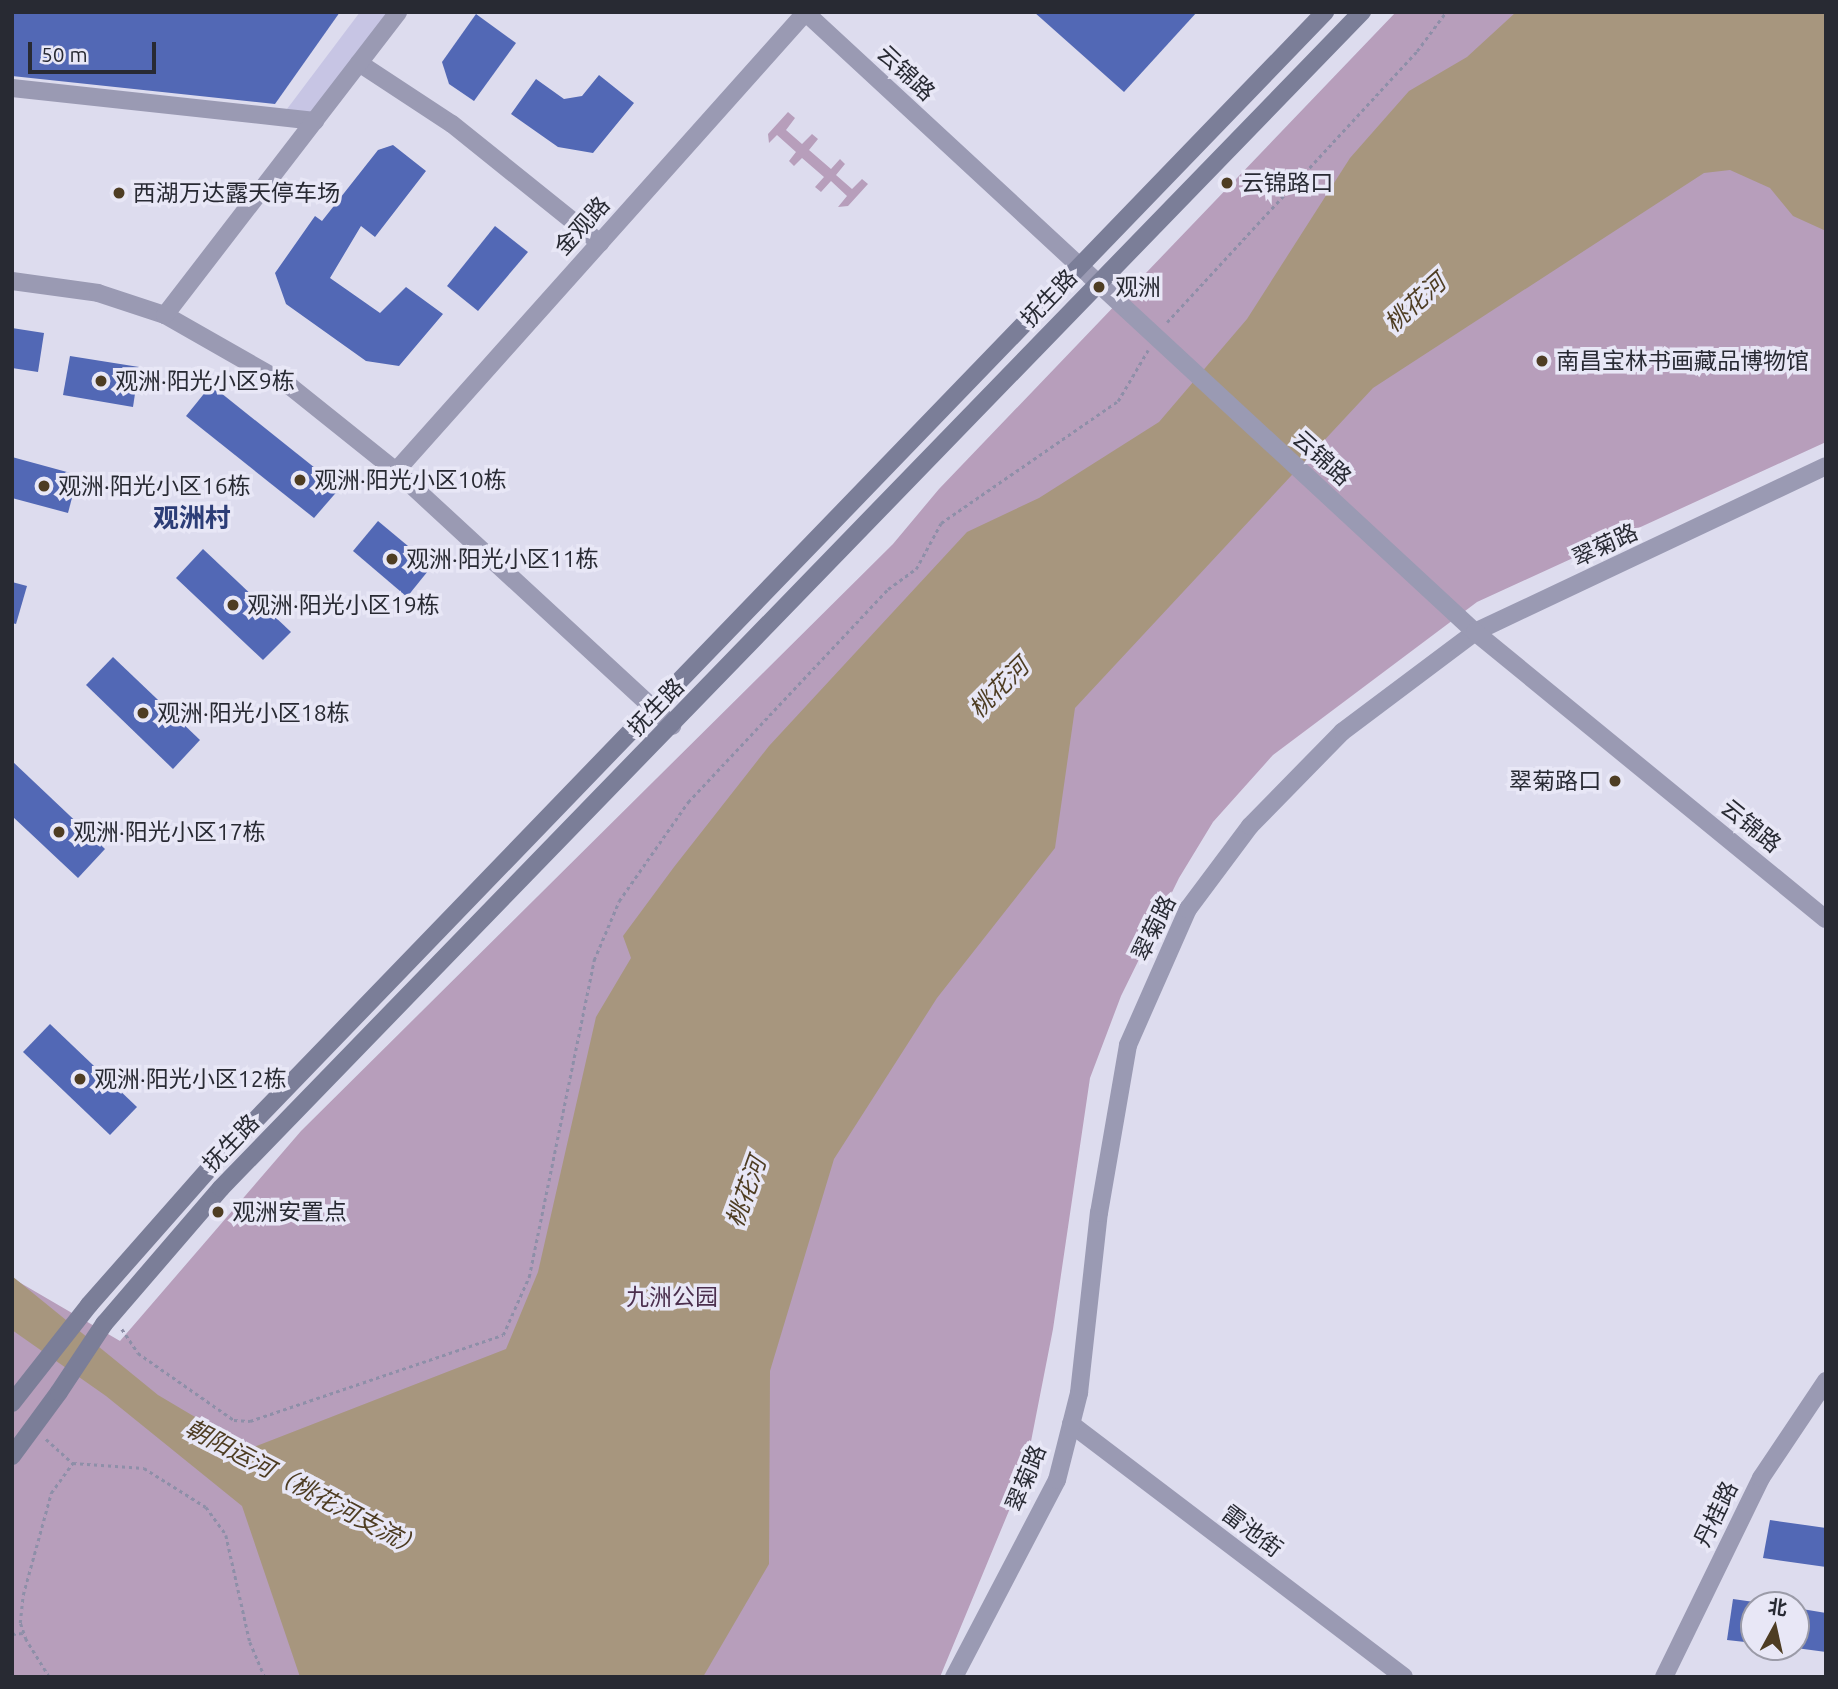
<!DOCTYPE html>
<meta charset="utf-8">
<style>
body{margin:0}
#map{position:relative;width:1838px;height:1689px;overflow:hidden;background:#dddcee;font-family:Ubuntu,"Noto Sans SC",sans-serif}
div>[style]{position:absolute}
.green>*{inset:0;background:#b79ebb}
.plaza>*{inset:0;background:#c7c5e4}
.water>*{inset:0;background:#a7967e}
.building>*{inset:0;background:#5268b5}
.path>*{height:2.5px;margin-top:-1.25px;transform-origin:0;background:repeating-linear-gradient(90deg,#8e8fa8 0 3.5px,transparent 0 7px)}
.minor>*{height:18px;margin:-9px;padding:0 9px;transform-origin:9px;border-radius:9px;background:#9a9ab3}
.tertiary>*{height:18px;margin:-9px;padding:0 9px;transform-origin:9px;border-radius:9px;background:#9a9ab3}
.secondary>*{height:18px;margin:-9px;padding:0 9px;transform-origin:9px;border-radius:9px;background:#7b7e98}
.secondary-bridge>*{height:18px;margin:-9px;padding:0 9px;transform-origin:9px;border-radius:9px;background:#7b7e98}
.dots>*{width:19px;height:19px;translate:-50% -50%;box-sizing:border-box;border:4px solid #e8e7f6;border-radius:50%}
span{translate:-50% -50%;white-space:nowrap;text-align:center;line-height:1.15;-webkit-text-stroke:7px #e8e7f6;paint-order:stroke}
.street-label{font-size:23px;color:#282a33}
.poi-label{font-size:23px;color:#282a33}
.left{translate:0 -50%;text-align:left}
.right{translate:-100% -50%;text-align:right}
.park-label{font-size:23px;color:#4b2f4e}
.water-label{font-size:24px;color:#4e3d23;font-style:italic}
.quarter-label{font-size:26px;color:#2c3d77;font-weight:700}
.frame{position:absolute;inset:0;border:14px solid #282a33;pointer-events:none}
.north{position:absolute;left:1740px;top:1591px;width:70px;height:70px;box-sizing:border-box;background:#e8e7f6;border:2px solid #9b9ba8;border-radius:50%;rotate:8deg;font-size:19px;font-weight:700;line-height:28px;text-align:center;color:#282a33}
.north::after{content:'';display:block;margin:auto;width:24px;height:32px;background:#4e3d23;clip-path:polygon(50% 0,100% 100%,50% 72%,0 100%)}
.scale{position:absolute;left:28px;top:42px;width:128px;height:32px;box-sizing:border-box;border:4px solid #282a33;border-top:0;padding-left:9px;font-size:21px;line-height:24px;white-space:nowrap;color:#282a33;-webkit-text-stroke:5px #e8e7f6;paint-order:stroke}
</style>
<div id="map">
<div class="green">
<div style="clip-path:polygon(1396px 12px,1826px 12px,1826px 442px,1477px 602px,1273px 755px,1213px 822px,1179px 878px,1121px 996px,1090px 1078px,1053px 1329px,1025px 1472px,940px 1677px,12px 1677px,12px 1278px,120px 1341px,301px 1131px,893px 544px,939px 489px)"></div>
<div style="clip-path:polygon(788px 112px,795px 118px,786px 130px,802px 144px,812px 134px,818px 139px,809px 150px,831px 169px,840px 159px,845px 164px,836px 175px,852px 189px,862px 179px,868px 184px,848px 206px,838px 207px,847px 196px,831px 181px,821px 192px,815px 187px,824px 177px,802px 158px,794px 166px,789px 161px,796px 152px,777px 135px,769px 143px,768px 134px)"></div>
</div>
<div class="plaza">
<div style="clip-path:polygon(360px 12px,398px 12px,315px 121px,281px 117px)"></div>
</div>
<div class="water">
<div style="clip-path:polygon(1516px 12px,1826px 12px,1826px 231px,1793px 216px,1770px 188px,1730px 170px,1704px 173px,1373px 388px,1075px 708px,1055px 848px,937px 998px,834px 1159px,770px 1371px,769px 1564px,703px 1677px,300px 1677px,242px 1506px,106px 1396px,12px 1330px,12px 1276px,158px 1395px,249px 1449px,506px 1349px,538px 1272px,596px 1017px,631px 958px,623px 936px,674px 867px,769px 746px,967px 532px,1039px 498px,1159px 422px,1247px 319px,1350px 158px,1409px 91px,1467px 57px)"></div>
</div>
<div class="building">
<div style="clip-path:polygon(12px 12px,340px 12px,275px 104px,12px 76px)"></div>
<div style="clip-path:polygon(1034px 12px,1197px 12px,1124px 92px)"></div>
<div style="clip-path:polygon(476px 14px,516px 43px,474px 101px,449px 84px,442px 62px)"></div>
<div style="clip-path:polygon(599px 75px,634px 103px,593px 153px,558px 147px,511px 114px,536px 79px,564px 99px,582px 96px)"></div>
<div style="clip-path:polygon(393px 145px,426px 171px,375px 237px,361px 226px,330px 278px,380px 313px,406px 287px,443px 314px,399px 366px,366px 361px,286px 304px,275px 273px,315px 216px,322px 221px,378px 150px)"></div>
<div style="clip-path:polygon(495px 226px,528px 252px,478px 311px,447px 286px)"></div>
<div style="clip-path:polygon(12px 328px,44px 333px,38px 372px,12px 368px)"></div>
<div style="clip-path:polygon(70px 356px,139px 367px,133px 407px,63px 395px)"></div>
<div style="clip-path:polygon(211px 385px,340px 488px,314px 518px,186px 416px)"></div>
<div style="clip-path:polygon(12px 457px,78px 475px,68px 513px,12px 498px)"></div>
<div style="clip-path:polygon(378px 521px,432px 566px,407px 597px,353px 551px)"></div>
<div style="clip-path:polygon(203px 549px,291px 632px,263px 660px,176px 578px)"></div>
<div style="clip-path:polygon(12px 582px,27px 586px,16px 624px,12px 623px)"></div>
<div style="clip-path:polygon(113px 657px,200px 740px,173px 769px,86px 685px)"></div>
<div style="clip-path:polygon(12px 761px,105px 849px,78px 878px,12px 816px)"></div>
<div style="clip-path:polygon(50px 1024px,137px 1107px,110px 1135px,23px 1052px)"></div>
<div style="clip-path:polygon(1770px 1520px,1826px 1528px,1826px 1567px,1763px 1558px)"></div>
<div style="clip-path:polygon(1733px 1599px,1754px 1602px,1754px 1643px,1727px 1640px)"></div>
<div style="clip-path:polygon(1796px 1608px,1826px 1613px,1826px 1652px,1796px 1648px)"></div>
</div>
<div class="path">
<div style="left:1167px;top:322px;width:369px;rotate:-47.3deg"></div>
<div style="left:1417px;top:51px;width:49px;rotate:-53.4deg"></div>
<div style="left:122px;top:1329px;width:29px;rotate:56deg"></div>
<div style="left:138px;top:1353px;width:117px;rotate:34.9deg"></div>
<div style="left:234px;top:1420px;width:16px;rotate:4deg"></div>
<div style="left:250px;top:1421px;width:267px;rotate:-18.8deg"></div>
<div style="left:503px;top:1335px;width:64px;rotate:-65.9deg"></div>
<div style="left:529px;top:1277px;width:324px;rotate:-78.4deg"></div>
<div style="left:594px;top:960px;width:64px;rotate:-67deg"></div>
<div style="left:619px;top:901px;width:121px;rotate:-55.1deg"></div>
<div style="left:688px;top:802px;width:292px;rotate:-46.8deg"></div>
<div style="left:888px;top:589px;width:34px;rotate:-36deg"></div>
<div style="left:916px;top:569px;width:52px;rotate:-61.5deg"></div>
<div style="left:941px;top:523px;width:215px;rotate:-34.6deg"></div>
<div style="left:1118px;top:401px;width:59px;rotate:-59.5deg"></div>
<div style="left:46px;top:1439px;width:36px;rotate:42deg"></div>
<div style="left:73px;top:1463px;width:71px;rotate:4deg"></div>
<div style="left:144px;top:1468px;width:73px;rotate:32.2deg"></div>
<div style="left:206px;top:1507px;width:34px;rotate:54deg"></div>
<div style="left:226px;top:1535px;width:110px;rotate:77.4deg"></div>
<div style="left:250px;top:1642px;width:38px;rotate:67deg"></div>
<div style="left:12px;top:1634px;width:11px;rotate:-5deg"></div>
<div style="left:49px;top:1677px;width:44px;rotate:-121.9deg"></div>
<div style="left:26px;top:1640px;width:18px;rotate:-109deg"></div>
<div style="left:20px;top:1623px;width:28px;rotate:-84deg"></div>
<div style="left:23px;top:1595px;width:106px;rotate:-74.6deg"></div>
<div style="left:51px;top:1493px;width:37px;rotate:-54deg"></div>
</div>
<div class="minor">
<div style="left:359px;top:63px;width:111px;rotate:33.3deg"></div>
<div style="left:452px;top:124px;width:190px;rotate:38.8deg"></div>
<div style="left:12px;top:88px;width:305px;rotate:6.2deg"></div>
<div style="left:12px;top:281px;width:87px;rotate:7.9deg"></div>
<div style="left:98px;top:293px;width:71px;rotate:18.2deg"></div>
<div style="left:165px;top:315px;width:145px;rotate:29.7deg"></div>
<div style="left:291px;top:387px;width:134px;rotate:38.7deg"></div>
<div style="left:396px;top:471px;width:376px;rotate:42.7deg"></div>
<div style="left:165px;top:315px;width:382px;rotate:-52.4deg"></div>
<div style="left:396px;top:471px;width:614px;rotate:-48.23deg"></div>
<div style="left:1071px;top:1424px;width:418px;rotate:37.2deg"></div>
<div style="left:954px;top:1677px;width:222px;rotate:-62.4deg"></div>
<div style="left:1057px;top:1480px;width:90px;rotate:-75.8deg"></div>
<div style="left:1079px;top:1393px;width:181px;rotate:-83.7deg"></div>
<div style="left:1099px;top:1213px;width:170px;rotate:-80.2deg"></div>
<div style="left:1128px;top:1045px;width:149px;rotate:-66.2deg"></div>
<div style="left:1188px;top:909px;width:104px;rotate:-53.2deg"></div>
<div style="left:1250px;top:826px;width:132px;rotate:-45.6deg"></div>
<div style="left:1342px;top:732px;width:166px;rotate:-36.9deg"></div>
<div style="left:1475px;top:632px;width:388px;rotate:-25.3deg"></div>
<div style="left:1664px;top:1677px;width:221px;rotate:-64deg"></div>
<div style="left:1761px;top:1478px;width:117px;rotate:-56.2deg"></div>
</div>
<div class="tertiary">
<div style="left:805px;top:12px;width:913px;rotate:42.78deg"></div>
<div style="left:1475px;top:632px;width:453px;rotate:39.3deg"></div>
</div>
<div class="secondary">
<div style="left:104px;top:1324px;width:179px;rotate:-49.3deg"></div>
<div style="left:221px;top:1188px;width:1639px;rotate:-45.87deg"></div>
<div style="left:12px;top:1403px;width:125px;rotate:-51.8deg"></div>
<div style="left:89px;top:1305px;width:189px;rotate:-48.6deg"></div>
<div style="left:214px;top:1163px;width:1600px;rotate:-46.01deg"></div>
<div style="left:12px;top:1456px;width:79px;rotate:-53.7deg"></div>
</div>
<div class="secondary-bridge">
<div style="left:59px;top:1392px;width:82px;rotate:-56.5deg"></div>
</div>
<div class="dots">
<div style="left:1227px;top:183px;background:#4e3d23"></div>
<div style="left:119px;top:193px;background:#4e3d23"></div>
<div style="left:1099px;top:287px;background:#4e3d23"></div>
<div style="left:1542px;top:361px;background:#4e3d23"></div>
<div style="left:101px;top:381px;background:#4e3d23"></div>
<div style="left:300px;top:480px;background:#4e3d23"></div>
<div style="left:44px;top:486px;background:#4e3d23"></div>
<div style="left:392px;top:559px;background:#4e3d23"></div>
<div style="left:233px;top:605px;background:#4e3d23"></div>
<div style="left:143px;top:713px;background:#4e3d23"></div>
<div style="left:1615px;top:781px;background:#4e3d23"></div>
<div style="left:59px;top:832px;background:#4e3d23"></div>
<div style="left:80px;top:1079px;background:#4e3d23"></div>
<div style="left:218px;top:1212px;background:#4e3d23"></div>
</div>
<div class="street-label">
<span style="left:906px;top:73px;rotate:43deg">云锦路</span>
<span style="left:582px;top:226px;rotate:-48deg">金观路</span>
<span style="left:1049px;top:298px;rotate:-46deg">抚生路</span>
<span style="left:1322px;top:458px;rotate:42deg">云锦路</span>
<span style="left:1605px;top:545px;rotate:-25deg">翠菊路</span>
<span style="left:656px;top:707px;rotate:-46deg">抚生路</span>
<span style="left:1751px;top:826px;rotate:39deg">云锦路</span>
<span style="left:1154px;top:928px;rotate:-64deg">翠菊路</span>
<span style="left:231px;top:1143px;rotate:-46deg">抚生路</span>
<span style="left:1026px;top:1478px;rotate:-68deg">翠菊路</span>
<span style="left:1716px;top:1514px;rotate:-64deg">丹桂路</span>
<span style="left:1252px;top:1531px;rotate:37deg">雷池街</span>
</div>
<div class="poi-label">
<span class="left" style="left:1241px;top:183px">云锦路口</span>
<span class="left" style="left:133px;top:193px">西湖万达露天停车场</span>
<span class="left" style="left:1115px;top:287px">观洲</span>
<span class="left" style="left:1556px;top:361px">南昌宝林书画藏品博物馆</span>
<span class="left" style="left:115px;top:381px">观洲·阳光小区9栋</span>
<span class="left" style="left:314px;top:480px">观洲·阳光小区10栋</span>
<span class="left" style="left:58px;top:486px">观洲·阳光小区16栋</span>
<span class="left" style="left:406px;top:559px">观洲·阳光小区11栋</span>
<span class="left" style="left:247px;top:605px">观洲·阳光小区19栋</span>
<span class="left" style="left:157px;top:713px">观洲·阳光小区18栋</span>
<span class="right" style="left:1601px;top:781px">翠菊路口</span>
<span class="left" style="left:73px;top:832px">观洲·阳光小区17栋</span>
<span class="left" style="left:94px;top:1079px">观洲·阳光小区12栋</span>
<span class="left" style="left:232px;top:1212px">观洲安置点</span>
</div>
<div class="park-label">
<span style="left:672px;top:1297px">九洲公园</span>
</div>
<div class="water-label">
<span style="left:1415px;top:303px;rotate:-42deg">桃花河</span>
<span style="left:999px;top:688px;rotate:-45deg">桃花河</span>
<span style="left:746px;top:1192px;rotate:-70deg">桃花河</span>
<span style="left:304px;top:1488px;rotate:28deg">朝阳运河（桃花河支流）</span>
</div>
<div class="quarter-label">
<span style="left:192px;top:518px">观洲村</span>
</div>
<div class="frame"></div>
<div class="north">北</div>
<div class="scale">50 m</div>
</div>
